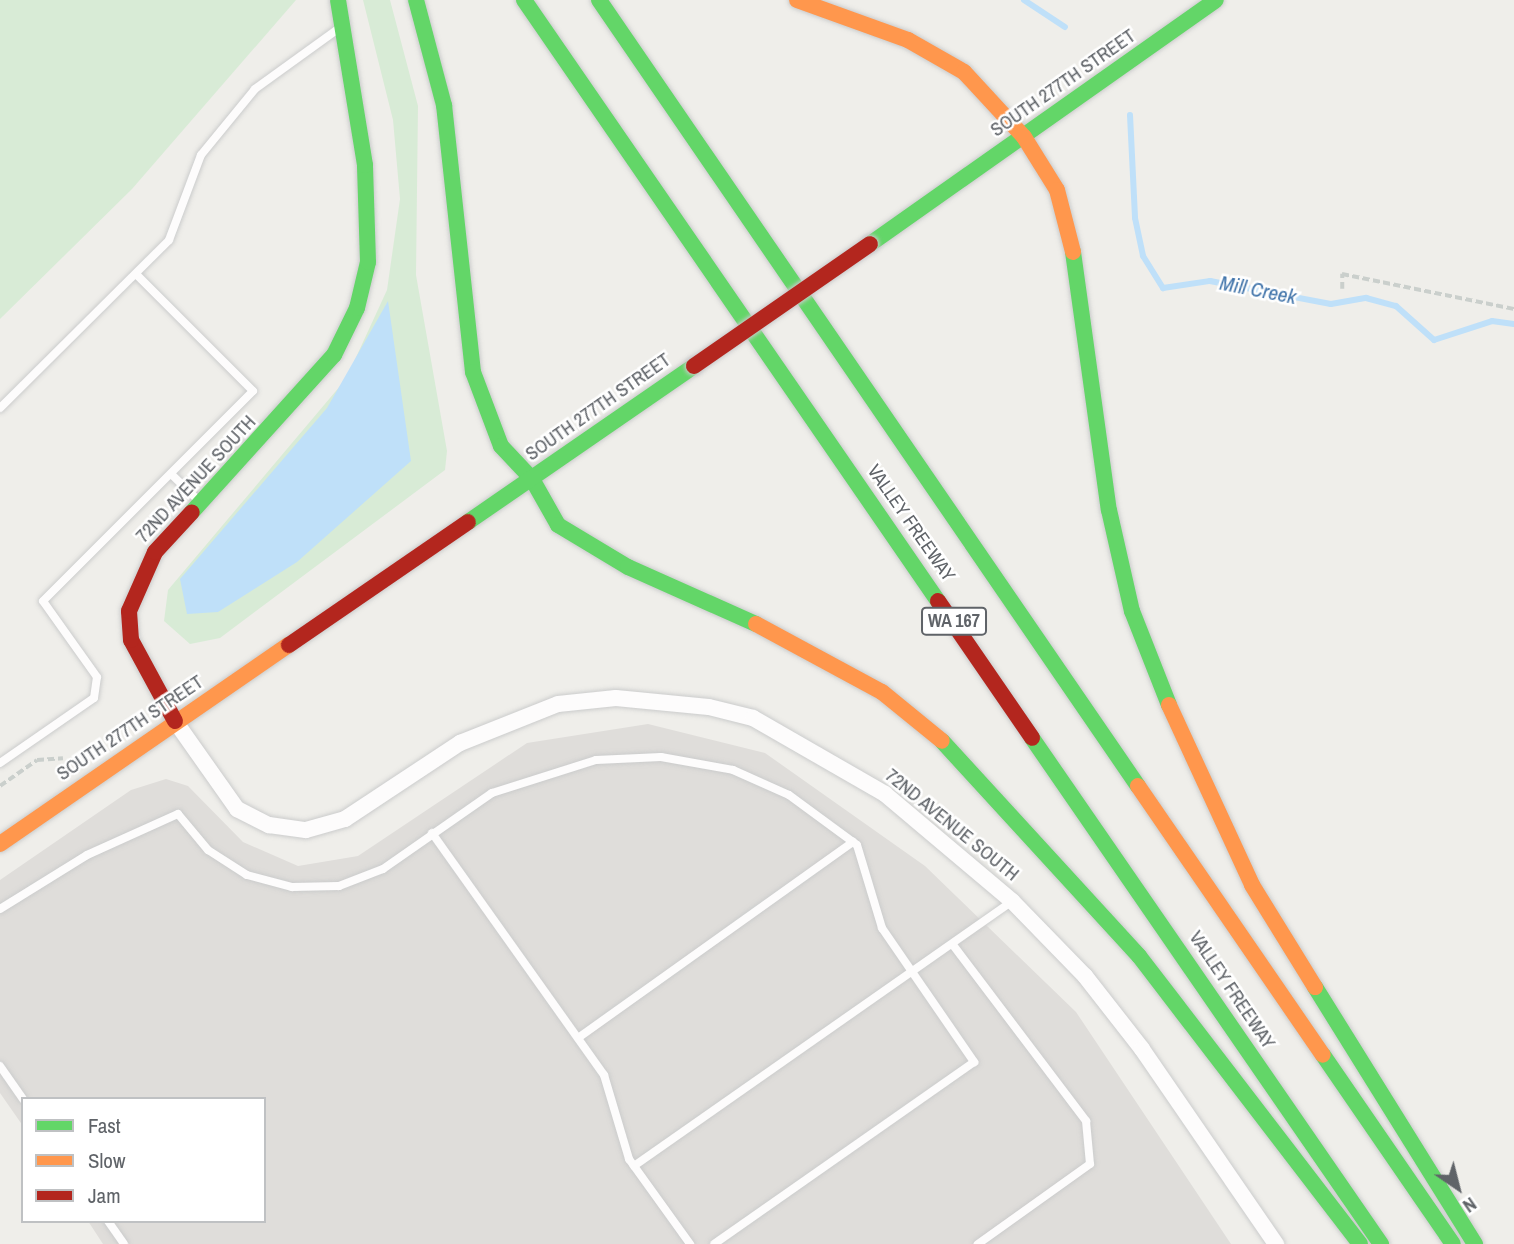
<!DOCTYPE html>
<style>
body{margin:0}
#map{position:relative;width:1514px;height:1244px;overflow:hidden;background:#efeeea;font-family:"Archivo Narrow",sans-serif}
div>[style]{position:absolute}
.industrial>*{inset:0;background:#dfddda}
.green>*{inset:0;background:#d8ebd6}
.water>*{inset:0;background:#bfe0f9}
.stream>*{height:6px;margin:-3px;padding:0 3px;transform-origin:3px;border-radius:3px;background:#bfe0f9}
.path>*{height:3.5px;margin-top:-1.75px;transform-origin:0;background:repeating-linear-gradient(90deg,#cacfcc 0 7px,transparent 0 10.5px)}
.roads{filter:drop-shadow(0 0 2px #cbcccc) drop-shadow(0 0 2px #cbcccc)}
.lane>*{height:8px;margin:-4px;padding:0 4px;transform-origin:4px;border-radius:4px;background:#fdfcfc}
.street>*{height:16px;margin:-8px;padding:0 8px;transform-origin:8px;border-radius:8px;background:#fdfcfc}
.fast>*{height:16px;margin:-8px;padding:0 8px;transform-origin:8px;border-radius:8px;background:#63d668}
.slow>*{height:16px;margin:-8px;padding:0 8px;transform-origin:8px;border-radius:8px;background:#ff974d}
.jam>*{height:16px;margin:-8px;padding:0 8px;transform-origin:8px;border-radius:8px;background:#b3261e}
.bridges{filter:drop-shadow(0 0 2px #cacacb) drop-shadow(0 0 2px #cacacb)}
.jam-bridge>*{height:16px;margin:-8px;padding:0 8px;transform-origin:8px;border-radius:8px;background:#b3261e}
span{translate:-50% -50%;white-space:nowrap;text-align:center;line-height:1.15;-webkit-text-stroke:5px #fff;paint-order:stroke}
.shield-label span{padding:2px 5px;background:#fff;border:2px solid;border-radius:5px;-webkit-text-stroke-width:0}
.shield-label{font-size:18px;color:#5f6368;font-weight:700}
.street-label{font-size:19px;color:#5f6368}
.water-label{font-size:21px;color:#4174aa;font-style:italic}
.legend{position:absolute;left:21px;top:1097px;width:245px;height:126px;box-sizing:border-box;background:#fff;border:2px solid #bfc1c3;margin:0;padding:9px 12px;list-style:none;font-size:21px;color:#5f6368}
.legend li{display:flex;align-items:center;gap:14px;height:35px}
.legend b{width:35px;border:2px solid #bfc1c3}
.north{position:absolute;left:1423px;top:1153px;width:70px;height:70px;-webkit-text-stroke:5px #fff;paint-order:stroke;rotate:145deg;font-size:19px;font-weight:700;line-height:28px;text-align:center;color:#5f6368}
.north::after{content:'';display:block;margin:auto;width:24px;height:32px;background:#5f6368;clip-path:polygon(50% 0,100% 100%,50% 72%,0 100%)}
</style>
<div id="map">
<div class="industrial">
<div style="clip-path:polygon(648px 724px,765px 753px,925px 866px,1076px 1012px,1231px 1244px,103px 1244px,88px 1221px,264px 1221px,264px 1099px,23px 1099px,23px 1126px,0 1093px,0 880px,131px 790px,166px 779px,188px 786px,243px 842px,298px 866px,358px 856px,527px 743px)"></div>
</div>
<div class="green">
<div style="clip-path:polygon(0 0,296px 0,132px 189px,0 319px)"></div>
<div style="clip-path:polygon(363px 0,390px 0,418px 106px,416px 275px,447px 451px,445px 470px,220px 638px,190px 644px,164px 621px,168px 590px,346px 379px,387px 290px,400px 199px,393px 120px)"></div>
</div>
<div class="water">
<div style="clip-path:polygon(388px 301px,411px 461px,297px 562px,218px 612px,187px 614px,180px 579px,327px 408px)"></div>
</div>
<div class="stream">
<div style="left:1024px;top:0;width:49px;rotate:33.4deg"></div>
<div style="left:1130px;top:115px;width:103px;rotate:87.2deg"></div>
<div style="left:1135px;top:218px;width:39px;rotate:78deg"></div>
<div style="left:1143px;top:256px;width:38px;rotate:58deg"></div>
<div style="left:1163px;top:288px;width:48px;rotate:-8.5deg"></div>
<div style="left:1210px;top:281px;width:123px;rotate:10.8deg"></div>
<div style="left:1331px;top:304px;width:36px;rotate:-10deg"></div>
<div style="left:1366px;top:298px;width:31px;rotate:15deg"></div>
<div style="left:1396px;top:306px;width:51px;rotate:41.8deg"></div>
<div style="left:1434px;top:340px;width:61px;rotate:-18.1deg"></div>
<div style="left:1492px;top:321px;width:22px;rotate:8deg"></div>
</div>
<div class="path">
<div style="left:1342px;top:289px;width:15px;rotate:-90deg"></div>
<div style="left:1342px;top:274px;width:176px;rotate:11.5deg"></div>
<div style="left:0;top:786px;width:45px;rotate:-35.1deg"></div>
<div style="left:37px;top:760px;width:26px;rotate:-4deg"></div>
</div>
<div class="roads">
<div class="lane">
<div style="left:0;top:408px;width:238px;rotate:-44.8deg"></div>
<div style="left:169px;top:240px;width:91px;rotate:-69.4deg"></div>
<div style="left:201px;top:155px;width:85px;rotate:-50.7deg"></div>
<div style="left:255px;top:89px;width:107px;rotate:-35.9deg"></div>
<div style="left:171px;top:474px;width:39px;rotate:44deg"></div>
<div style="left:0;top:763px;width:114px;rotate:-34.7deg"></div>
<div style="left:94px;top:698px;width:21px;rotate:-82deg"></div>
<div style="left:97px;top:677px;width:93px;rotate:-125.4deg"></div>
<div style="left:43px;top:601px;width:297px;rotate:-45deg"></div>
<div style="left:253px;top:391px;width:165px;rotate:-135deg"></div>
<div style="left:432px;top:833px;width:297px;rotate:54.6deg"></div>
<div style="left:604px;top:1075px;width:88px;rotate:73.4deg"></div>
<div style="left:629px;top:1159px;width:105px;rotate:54.3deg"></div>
<div style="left:0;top:909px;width:102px;rotate:-31.8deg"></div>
<div style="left:87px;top:855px;width:100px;rotate:-24.3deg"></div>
<div style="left:178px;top:814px;width:47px;rotate:50.2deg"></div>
<div style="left:208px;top:850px;width:46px;rotate:32.7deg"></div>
<div style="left:247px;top:875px;width:47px;rotate:14.9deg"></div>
<div style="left:292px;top:887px;width:47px;rotate:-1.2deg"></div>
<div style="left:339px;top:886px;width:47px;rotate:-21.1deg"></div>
<div style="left:383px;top:869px;width:133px;rotate:-34.9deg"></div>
<div style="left:492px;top:793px;width:109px;rotate:-17.6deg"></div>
<div style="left:596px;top:760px;width:65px;rotate:-2.6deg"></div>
<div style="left:661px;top:757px;width:73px;rotate:10.2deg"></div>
<div style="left:733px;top:770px;width:61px;rotate:24.1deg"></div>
<div style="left:789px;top:795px;width:84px;rotate:36.3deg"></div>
<div style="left:857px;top:845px;width:87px;rotate:73.2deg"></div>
<div style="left:882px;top:928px;width:163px;rotate:55.5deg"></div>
<div style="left:974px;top:1062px;width:317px;rotate:145deg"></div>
<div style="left:953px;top:945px;width:221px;rotate:52.9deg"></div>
<div style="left:1086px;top:1121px;width:43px;rotate:84.7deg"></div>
<div style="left:1090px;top:1164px;width:138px;rotate:144.5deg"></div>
<div style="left:578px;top:1038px;width:338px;rotate:-35.5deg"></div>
<div style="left:0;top:1066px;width:40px;rotate:55.1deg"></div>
<div style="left:634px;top:1166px;width:462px;rotate:-35deg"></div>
<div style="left:108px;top:1221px;width:28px;rotate:55deg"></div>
</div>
<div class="street">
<div style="left:175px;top:721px;width:108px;rotate:54.8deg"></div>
<div style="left:237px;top:809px;width:36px;rotate:27deg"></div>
<div style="left:269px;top:825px;width:37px;rotate:8deg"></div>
<div style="left:306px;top:830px;width:41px;rotate:-15.8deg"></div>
<div style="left:345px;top:819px;width:138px;rotate:-33.5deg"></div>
<div style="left:460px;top:743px;width:105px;rotate:-21.7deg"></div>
<div style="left:558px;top:704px;width:58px;rotate:-5.9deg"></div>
<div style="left:616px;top:698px;width:93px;rotate:5.5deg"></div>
<div style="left:709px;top:707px;width:45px;rotate:14deg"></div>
<div style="left:753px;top:718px;width:152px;rotate:29.9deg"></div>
<div style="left:885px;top:794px;width:166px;rotate:40.1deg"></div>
<div style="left:1012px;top:901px;width:105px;rotate:45.8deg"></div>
<div style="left:1085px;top:976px;width:93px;rotate:52deg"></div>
<div style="left:1142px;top:1049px;width:237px;rotate:55.5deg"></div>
</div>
<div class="fast">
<div style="left:416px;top:0;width:109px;rotate:75.1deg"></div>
<div style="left:444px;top:105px;width:269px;rotate:83.8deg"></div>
<div style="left:473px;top:372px;width:79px;rotate:69.3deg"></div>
<div style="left:501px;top:446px;width:45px;rotate:46.8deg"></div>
<div style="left:532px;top:479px;width:53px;rotate:60.5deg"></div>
<div style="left:558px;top:525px;width:82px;rotate:31deg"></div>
<div style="left:628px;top:567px;width:140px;rotate:24deg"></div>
<div style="left:524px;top:0;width:730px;rotate:55.44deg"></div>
<div style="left:599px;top:0;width:953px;rotate:55.56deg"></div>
<div style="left:870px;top:244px;width:423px;rotate:-35.2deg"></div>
<div style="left:1073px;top:252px;width:260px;rotate:82.1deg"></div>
<div style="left:1109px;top:510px;width:104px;rotate:77.2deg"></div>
<div style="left:1132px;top:611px;width:101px;rotate:68.5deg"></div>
<div style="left:192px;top:512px;width:212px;rotate:-47.9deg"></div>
<div style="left:334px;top:355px;width:52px;rotate:-63.9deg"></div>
<div style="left:357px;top:308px;width:47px;rotate:-76.6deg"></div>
<div style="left:368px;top:262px;width:97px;rotate:-91.8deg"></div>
<div style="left:365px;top:165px;width:167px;rotate:-99.3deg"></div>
<div style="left:468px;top:522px;width:275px;rotate:-34.6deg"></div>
<div style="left:1032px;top:738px;width:615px;rotate:55.41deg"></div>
<div style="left:942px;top:741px;width:292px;rotate:47.5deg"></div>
<div style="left:1139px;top:956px;width:363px;rotate:52.5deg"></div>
<div style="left:1315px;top:987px;width:303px;rotate:58.1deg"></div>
<div style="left:1323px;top:1055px;width:229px;rotate:55.5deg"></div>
</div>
<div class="slow">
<div style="left:797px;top:0;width:118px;rotate:19.8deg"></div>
<div style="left:908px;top:40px;width:64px;rotate:29.7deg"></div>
<div style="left:964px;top:72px;width:88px;rotate:47.3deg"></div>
<div style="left:1024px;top:137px;width:62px;rotate:58.1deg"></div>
<div style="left:1057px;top:190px;width:64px;rotate:75.5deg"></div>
<div style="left:756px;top:624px;width:143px;rotate:28.4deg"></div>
<div style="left:882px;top:692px;width:77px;rotate:39.2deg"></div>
<div style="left:1169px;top:705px;width:198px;rotate:65.2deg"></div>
<div style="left:1252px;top:885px;width:120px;rotate:58.3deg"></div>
<div style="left:1138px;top:786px;width:326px;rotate:55.5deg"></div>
<div style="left:0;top:844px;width:351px;rotate:-34.6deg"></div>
</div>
<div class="jam">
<div style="left:938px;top:601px;width:166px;rotate:55.5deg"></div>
<div style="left:289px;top:645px;width:217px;rotate:-34.5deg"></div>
<div style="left:175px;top:721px;width:92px;rotate:-118.5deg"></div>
<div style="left:131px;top:640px;width:29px;rotate:-94deg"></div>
<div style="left:129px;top:611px;width:64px;rotate:-66.2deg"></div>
<div style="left:155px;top:552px;width:54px;rotate:-47.2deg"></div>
</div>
</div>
<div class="bridges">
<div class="jam-bridge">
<div style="left:694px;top:366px;width:214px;rotate:-34.7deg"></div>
</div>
</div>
<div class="shield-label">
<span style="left:954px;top:621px">WA 167</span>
</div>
<div class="street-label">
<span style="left:1063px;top:83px;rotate:-35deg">SOUTH 277TH STREET</span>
<span style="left:598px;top:407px;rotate:-35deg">SOUTH 277TH STREET</span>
<span style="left:196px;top:479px;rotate:-47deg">72ND AVENUE SOUTH</span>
<span style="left:911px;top:523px;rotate:55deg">VALLEY FREEWAY</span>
<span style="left:130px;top:728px;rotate:-34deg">SOUTH 277TH STREET</span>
<span style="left:952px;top:825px;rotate:39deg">72ND AVENUE SOUTH</span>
<span style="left:1232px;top:990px;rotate:56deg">VALLEY FREEWAY</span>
</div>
<div class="water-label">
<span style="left:1258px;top:290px;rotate:11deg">Mill Creek</span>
</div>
<ul class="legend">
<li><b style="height:9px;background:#63d668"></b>Fast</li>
<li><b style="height:9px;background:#ff974d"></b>Slow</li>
<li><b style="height:9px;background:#b3261e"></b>Jam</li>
</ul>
<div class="north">N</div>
</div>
